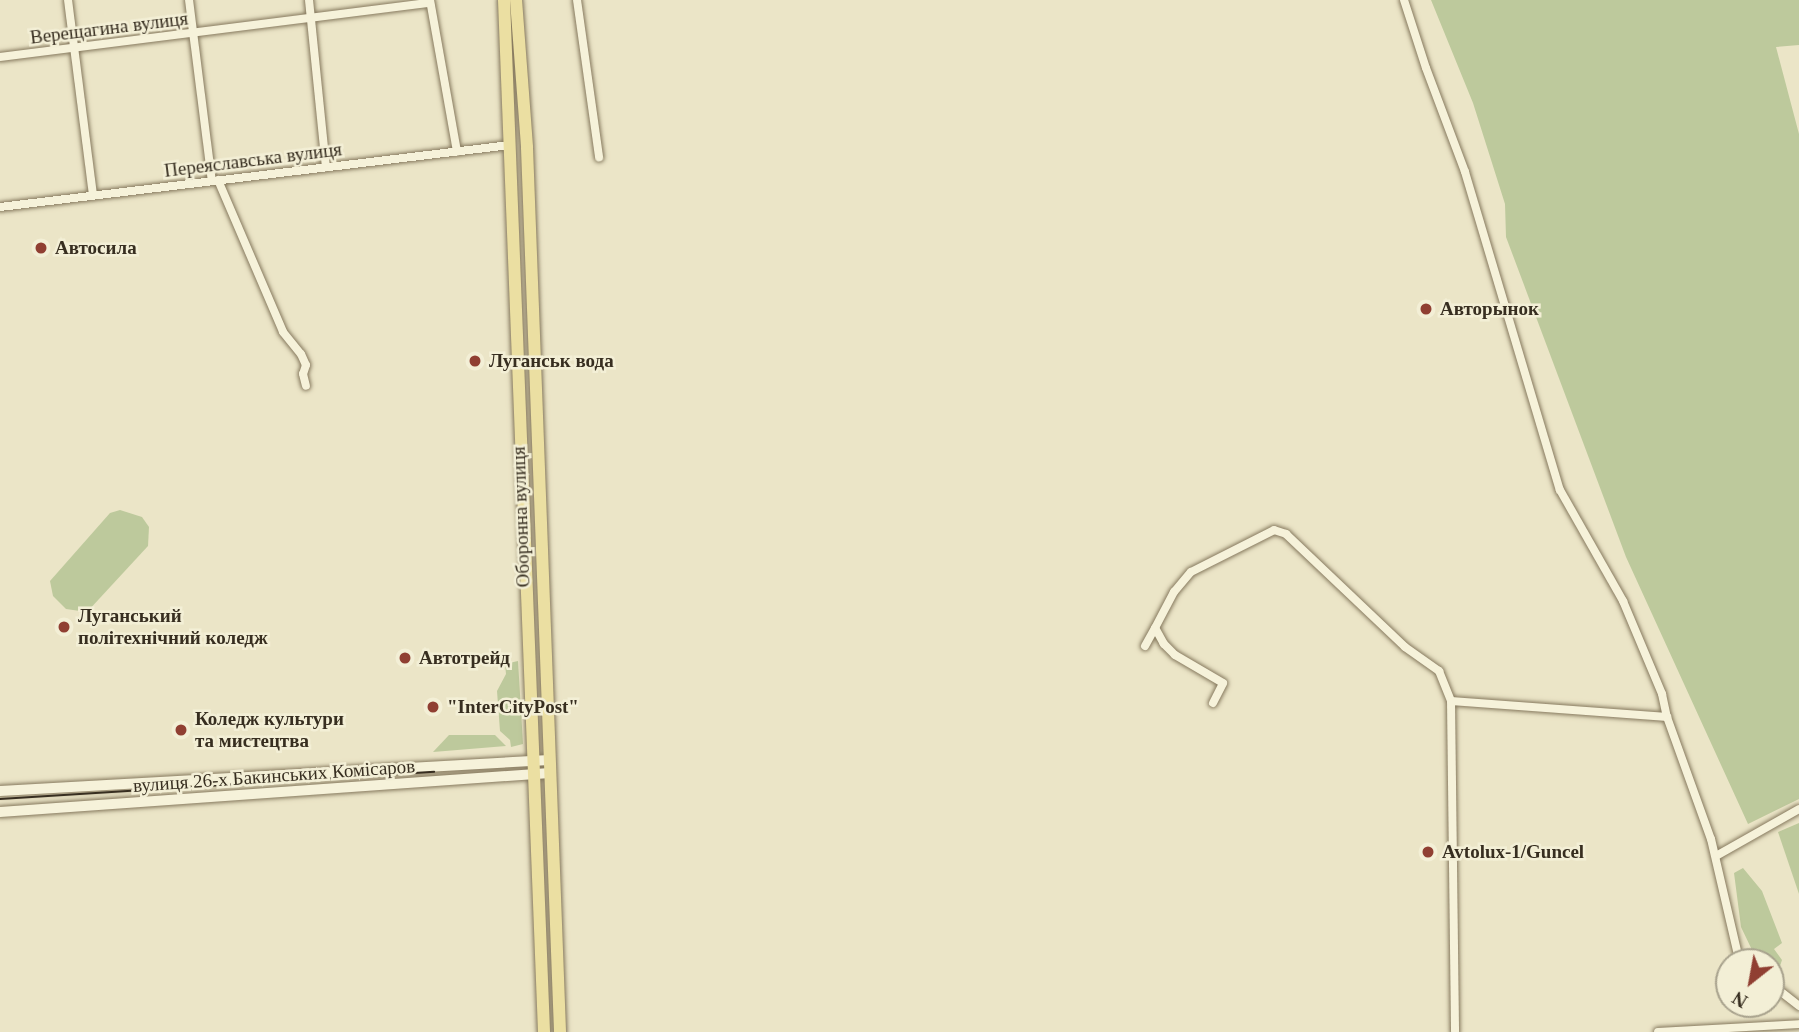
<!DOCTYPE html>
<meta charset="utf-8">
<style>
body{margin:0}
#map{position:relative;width:1799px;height:1032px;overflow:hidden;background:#ebe5c7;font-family:"Times New Roman",serif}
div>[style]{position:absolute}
.green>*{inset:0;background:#bdc99c}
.roads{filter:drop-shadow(0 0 2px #86795e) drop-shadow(0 0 2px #86795e)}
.minor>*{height:8px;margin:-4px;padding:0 4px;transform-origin:4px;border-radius:4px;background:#f6f2da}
.tertiary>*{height:10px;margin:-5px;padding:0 5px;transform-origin:5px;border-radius:5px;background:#f6f2da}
.primary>*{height:12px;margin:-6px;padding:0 6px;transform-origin:6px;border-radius:6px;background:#ebdfa2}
.tram>*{height:2px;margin:-1px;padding:0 1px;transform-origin:1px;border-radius:1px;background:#372e20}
.dots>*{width:19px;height:19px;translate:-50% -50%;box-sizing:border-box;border:4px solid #f3efd6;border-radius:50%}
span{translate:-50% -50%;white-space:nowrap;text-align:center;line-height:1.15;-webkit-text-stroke:5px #f3efd6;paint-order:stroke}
.street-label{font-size:19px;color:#372e20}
.poi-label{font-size:19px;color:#372e20;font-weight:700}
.left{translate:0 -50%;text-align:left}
.north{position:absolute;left:1715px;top:948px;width:70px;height:70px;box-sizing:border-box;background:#f3efd6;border:2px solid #a8a28d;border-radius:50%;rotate:211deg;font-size:19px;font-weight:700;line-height:28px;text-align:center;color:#372e20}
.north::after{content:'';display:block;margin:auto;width:24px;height:32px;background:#903f32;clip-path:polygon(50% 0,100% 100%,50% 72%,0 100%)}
</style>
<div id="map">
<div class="green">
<div style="clip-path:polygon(1431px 0,1799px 0,1799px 45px,1776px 47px,1799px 134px,1799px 799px,1748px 824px,1626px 557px,1506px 237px,1505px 204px,1473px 103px)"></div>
<div style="clip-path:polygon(120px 510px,142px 517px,149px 527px,148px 546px,87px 612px,66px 609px,53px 596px,50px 581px,110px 513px)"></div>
<div style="clip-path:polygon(518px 661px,523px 744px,511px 747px,510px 740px,500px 731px,497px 691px,506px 674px,505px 664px)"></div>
<div style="clip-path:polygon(449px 735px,495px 735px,506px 746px,433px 752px)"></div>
<div style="clip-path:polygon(1799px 823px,1799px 894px,1778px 832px)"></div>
<div style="clip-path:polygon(1743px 868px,1762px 891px,1782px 943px,1774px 949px,1782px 960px,1779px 969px,1752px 950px,1741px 927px,1734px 873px)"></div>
</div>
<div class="roads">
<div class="minor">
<div style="left:68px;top:0;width:196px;rotate:82.7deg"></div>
<div style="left:189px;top:0;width:182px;rotate:82.8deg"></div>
<div style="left:309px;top:0;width:168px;rotate:84.2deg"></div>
<div style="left:430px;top:0;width:154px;rotate:79.9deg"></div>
<div style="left:577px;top:0;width:159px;rotate:82deg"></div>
<div style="left:1404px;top:0;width:71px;rotate:72.1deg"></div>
<div style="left:1426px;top:68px;width:111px;rotate:69.4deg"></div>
<div style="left:1465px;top:172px;width:332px;rotate:73.4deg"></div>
<div style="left:1560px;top:490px;width:128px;rotate:60.4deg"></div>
<div style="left:1623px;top:601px;width:101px;rotate:67.2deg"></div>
<div style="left:1662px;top:694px;width:24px;rotate:78deg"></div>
<div style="left:1667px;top:717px;width:130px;rotate:70.2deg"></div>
<div style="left:1711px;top:839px;width:119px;rotate:76.9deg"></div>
<div style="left:1738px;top:955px;width:9px;rotate:54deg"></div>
<div style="left:0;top:57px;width:433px;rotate:-7.2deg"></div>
<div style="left:218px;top:180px;width:165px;rotate:66.8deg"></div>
<div style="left:283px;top:332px;width:28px;rotate:51deg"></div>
<div style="left:301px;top:354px;width:12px;rotate:66deg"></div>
<div style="left:306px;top:365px;width:9px;rotate:108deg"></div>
<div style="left:303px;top:374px;width:12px;rotate:76deg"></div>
<div style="left:0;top:207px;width:514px;rotate:-6.93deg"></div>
<div style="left:1145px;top:646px;width:21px;rotate:-61deg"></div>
<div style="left:1451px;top:701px;width:217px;rotate:4.2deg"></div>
<div style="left:1213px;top:703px;width:22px;rotate:-63deg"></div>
<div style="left:1223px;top:683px;width:56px;rotate:-149.7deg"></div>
<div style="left:1175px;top:655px;width:16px;rotate:-135deg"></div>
<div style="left:1164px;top:644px;width:18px;rotate:-119deg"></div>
<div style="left:1155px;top:628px;width:41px;rotate:-62.2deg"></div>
<div style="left:1174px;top:592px;width:26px;rotate:-50deg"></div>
<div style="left:1191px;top:572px;width:93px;rotate:-26.8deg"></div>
<div style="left:1274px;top:530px;width:13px;rotate:18deg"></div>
<div style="left:1286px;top:534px;width:164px;rotate:43.5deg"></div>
<div style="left:1405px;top:647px;width:42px;rotate:35.2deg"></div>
<div style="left:1439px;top:671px;width:32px;rotate:68deg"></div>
<div style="left:1451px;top:701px;width:331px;rotate:89.3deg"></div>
<div style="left:1716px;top:856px;width:95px;rotate:-29.5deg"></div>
<div style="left:1771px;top:984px;width:36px;rotate:38deg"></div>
<div style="left:1658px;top:1032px;width:141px;rotate:-3.2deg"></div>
</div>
<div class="tertiary">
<div style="left:0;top:791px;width:550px;rotate:-3.23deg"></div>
<div style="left:0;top:812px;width:551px;rotate:-4.06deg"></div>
</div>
<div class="primary">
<div style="left:504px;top:0;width:1033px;rotate:87.78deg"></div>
<div style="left:516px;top:0;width:148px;rotate:85.7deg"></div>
<div style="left:527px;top:148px;width:885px;rotate:87.86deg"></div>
</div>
</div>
<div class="tram">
<div style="left:0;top:799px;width:435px;rotate:-3.6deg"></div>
</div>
<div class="dots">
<div style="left:41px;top:248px;background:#903f32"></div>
<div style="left:1426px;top:309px;background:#903f32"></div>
<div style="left:475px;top:361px;background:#903f32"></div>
<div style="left:64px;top:627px;background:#903f32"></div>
<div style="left:405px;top:658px;background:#903f32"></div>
<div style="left:433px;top:707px;background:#903f32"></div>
<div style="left:181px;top:730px;background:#903f32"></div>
<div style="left:1428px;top:852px;background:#903f32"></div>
</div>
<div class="street-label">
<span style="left:109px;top:28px;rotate:-7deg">Верещагина вулиця</span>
<span style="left:253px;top:160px;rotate:-7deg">Переяславська вулиця</span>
<span style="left:521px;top:517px;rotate:-92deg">Оборонна вулиця</span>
<span style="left:274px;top:776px;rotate:-4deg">вулиця 26-х Бакинських Комісаров</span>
</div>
<div class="poi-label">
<span class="left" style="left:55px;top:248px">Автосила</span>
<span class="left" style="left:1440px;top:309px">Авторынок</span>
<span class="left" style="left:489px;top:361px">Луганськ вода</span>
<span class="left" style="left:78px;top:627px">Луганський<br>політехнічний коледж</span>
<span class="left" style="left:419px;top:658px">Автотрейд</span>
<span class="left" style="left:447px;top:707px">"InterCityPost"</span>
<span class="left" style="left:195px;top:730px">Коледж культури<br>та мистецтва</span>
<span class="left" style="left:1442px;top:852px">Avtolux-1/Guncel</span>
</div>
<div class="north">N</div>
</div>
